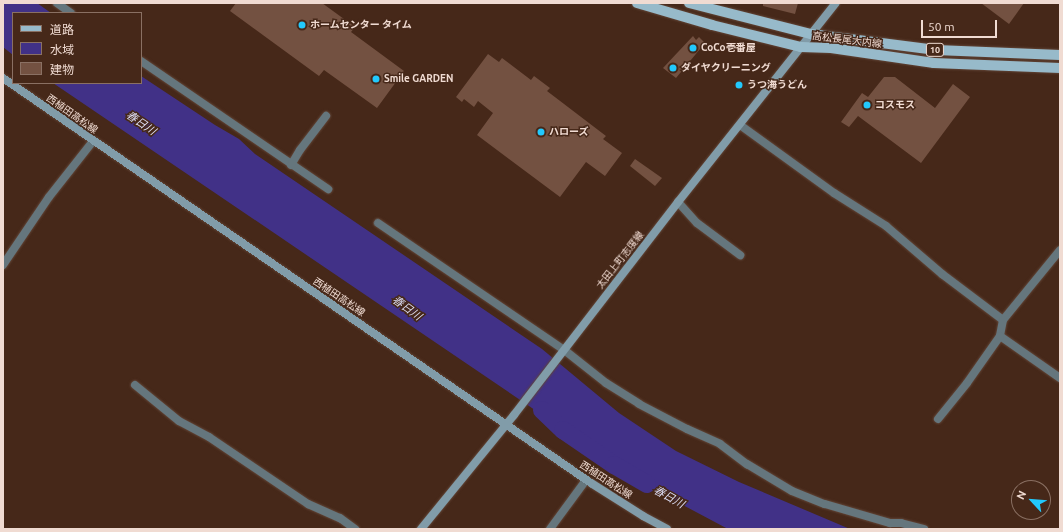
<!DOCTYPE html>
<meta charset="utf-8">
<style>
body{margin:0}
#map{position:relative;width:1063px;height:532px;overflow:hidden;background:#462819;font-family:Ubuntu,"Noto Sans JP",sans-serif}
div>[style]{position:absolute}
.water>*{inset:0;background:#413187}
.river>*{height:18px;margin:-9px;padding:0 9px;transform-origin:9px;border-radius:9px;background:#413187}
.building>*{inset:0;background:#735141}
.roads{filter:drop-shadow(0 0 1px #614537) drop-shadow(0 0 1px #614537)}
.street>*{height:8px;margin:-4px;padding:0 4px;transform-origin:4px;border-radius:4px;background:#65767d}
.secondary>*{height:8px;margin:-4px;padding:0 4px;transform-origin:4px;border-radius:4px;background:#819ca9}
.primary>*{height:10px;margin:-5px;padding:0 5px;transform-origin:5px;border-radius:5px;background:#97baca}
.dots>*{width:11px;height:11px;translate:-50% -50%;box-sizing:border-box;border:2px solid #462819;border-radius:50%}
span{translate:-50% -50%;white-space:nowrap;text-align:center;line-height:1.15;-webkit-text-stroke:3px #462819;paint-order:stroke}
.shield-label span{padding:1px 3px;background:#462819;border:1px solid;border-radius:3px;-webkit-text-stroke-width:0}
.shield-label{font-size:9px;color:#f0dbd2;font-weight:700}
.poi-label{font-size:10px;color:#f0dbd2;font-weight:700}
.left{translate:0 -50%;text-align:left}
.street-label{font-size:10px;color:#f0dbd2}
.water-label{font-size:11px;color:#dbdbf3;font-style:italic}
.frame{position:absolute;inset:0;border:4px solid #f0dbd2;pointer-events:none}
.legend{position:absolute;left:12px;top:12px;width:130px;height:72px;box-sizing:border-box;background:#462819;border:1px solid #8a7063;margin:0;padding:5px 7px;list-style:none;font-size:12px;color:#f0dbd2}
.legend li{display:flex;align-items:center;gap:8px;height:20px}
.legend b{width:20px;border:1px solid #8a7063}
.north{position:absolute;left:1011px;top:480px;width:40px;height:40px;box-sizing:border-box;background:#462819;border:1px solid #8a7063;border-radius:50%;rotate:296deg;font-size:11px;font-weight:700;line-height:16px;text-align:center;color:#f0dbd2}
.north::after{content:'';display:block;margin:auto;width:14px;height:18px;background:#22c9fd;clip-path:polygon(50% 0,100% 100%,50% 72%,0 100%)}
.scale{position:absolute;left:921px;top:20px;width:76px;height:18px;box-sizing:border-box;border:2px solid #f0dbd2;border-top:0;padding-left:5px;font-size:12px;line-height:14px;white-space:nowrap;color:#f0dbd2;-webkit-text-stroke:3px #462819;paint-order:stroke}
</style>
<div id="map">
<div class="water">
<div style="clip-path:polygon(3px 3px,37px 3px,51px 13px,13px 13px,13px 55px,3px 47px)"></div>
<div style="clip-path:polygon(141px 76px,215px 125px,239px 139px,255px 154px,542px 349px,619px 413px,676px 451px,739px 482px,850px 529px,728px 529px,647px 486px,53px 83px,141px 83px)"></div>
</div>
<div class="river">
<div style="left:542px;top:410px;width:29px;rotate:44deg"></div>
<div style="left:563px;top:430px;width:62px;rotate:34.5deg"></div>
<div style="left:614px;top:465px;width:38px;rotate:30deg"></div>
</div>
<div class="building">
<div style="clip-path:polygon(236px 3px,322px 3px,355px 27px,351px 32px,404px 71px,377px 108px,324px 70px,319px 76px,230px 11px)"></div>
<div style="clip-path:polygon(763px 3px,798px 3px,795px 14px,763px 6px)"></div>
<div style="clip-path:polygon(981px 3px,1024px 3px,1009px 24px)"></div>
<div style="clip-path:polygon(693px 36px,696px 40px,699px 37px,705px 43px,676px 78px,663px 68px)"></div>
<div style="clip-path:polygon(488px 54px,499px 62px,502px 58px,531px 80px,534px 76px,550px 88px,547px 91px,606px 136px,603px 139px,622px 153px,605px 176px,586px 162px,560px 197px,477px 135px,493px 113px,478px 101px,474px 107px,464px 99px,462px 102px,456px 97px)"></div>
<div style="clip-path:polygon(884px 77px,895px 77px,935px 108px,953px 84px,970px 97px,921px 163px,858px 116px,849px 127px,841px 122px,862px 93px,868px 97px)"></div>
<div style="clip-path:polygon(635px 159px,662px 178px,655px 186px,630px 166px)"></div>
</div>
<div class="roads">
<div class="street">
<div style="left:57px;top:3px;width:17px;rotate:36deg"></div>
<div style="left:141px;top:61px;width:227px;rotate:34.4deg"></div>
<div style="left:740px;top:125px;width:116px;rotate:35.9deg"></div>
<div style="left:834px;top:193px;width:62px;rotate:32.4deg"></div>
<div style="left:886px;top:226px;width:74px;rotate:40.6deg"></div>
<div style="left:942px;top:274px;width:76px;rotate:37deg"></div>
<div style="left:1003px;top:320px;width:90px;rotate:-50.8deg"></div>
<div style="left:291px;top:165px;width:17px;rotate:-59deg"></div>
<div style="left:300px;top:150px;width:43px;rotate:-52.6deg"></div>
<div style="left:678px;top:202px;width:28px;rotate:48deg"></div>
<div style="left:697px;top:223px;width:54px;rotate:36.7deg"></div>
<div style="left:378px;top:223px;width:224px;rotate:34.3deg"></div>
<div style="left:563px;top:349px;width:55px;rotate:38.3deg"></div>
<div style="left:606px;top:383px;width:39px;rotate:32deg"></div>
<div style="left:639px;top:404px;width:54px;rotate:27.5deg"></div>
<div style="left:687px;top:429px;width:36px;rotate:24deg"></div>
<div style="left:720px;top:444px;width:34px;rotate:37deg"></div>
<div style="left:747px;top:464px;width:52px;rotate:31deg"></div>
<div style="left:792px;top:491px;width:35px;rotate:22deg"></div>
<div style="left:825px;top:504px;width:68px;rotate:16.3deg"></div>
<div style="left:890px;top:523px;width:11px"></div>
<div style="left:901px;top:523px;width:24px;rotate:15deg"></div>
<div style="left:3px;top:265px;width:82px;rotate:-55.9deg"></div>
<div style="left:49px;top:197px;width:71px;rotate:-51.8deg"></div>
<div style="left:1003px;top:320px;width:16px;rotate:101deg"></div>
<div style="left:1000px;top:336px;width:73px;rotate:35deg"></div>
<div style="left:135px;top:385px;width:57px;rotate:39.3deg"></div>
<div style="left:179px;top:421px;width:34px;rotate:28deg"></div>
<div style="left:209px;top:437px;width:120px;rotate:34.1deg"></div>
<div style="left:308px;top:504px;width:35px;rotate:24deg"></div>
<div style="left:340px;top:518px;width:19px;rotate:36deg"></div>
<div style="left:938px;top:419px;width:46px;rotate:-51.1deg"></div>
<div style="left:967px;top:383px;width:57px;rotate:-54.9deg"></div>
<div style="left:550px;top:529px;width:61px;rotate:-53.7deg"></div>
</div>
<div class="secondary">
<div style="left:3px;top:78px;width:714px;rotate:34.56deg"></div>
<div style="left:591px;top:483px;width:62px;rotate:32.4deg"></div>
<div style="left:643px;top:516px;width:27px;rotate:28deg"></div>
<div style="left:421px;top:529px;width:147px;rotate:-50.8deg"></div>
<div style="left:514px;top:415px;width:269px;rotate:-52.4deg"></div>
<div style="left:678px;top:202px;width:254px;rotate:-51.6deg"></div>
</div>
<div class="primary">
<div style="left:637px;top:3px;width:78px;rotate:16.3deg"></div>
<div style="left:712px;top:25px;width:92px;rotate:13.9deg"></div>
<div style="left:801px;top:47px;width:30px;rotate:2deg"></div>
<div style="left:831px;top:48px;width:104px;rotate:8.3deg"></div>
<div style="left:934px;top:63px;width:126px;rotate:2.3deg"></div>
<div style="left:689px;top:3px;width:126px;rotate:14.3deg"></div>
<div style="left:811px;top:34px;width:126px;rotate:7.3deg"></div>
<div style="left:936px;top:50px;width:124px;rotate:2.3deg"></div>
</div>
</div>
<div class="dots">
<div style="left:302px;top:25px;background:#22c9fd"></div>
<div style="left:693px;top:48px;background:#22c9fd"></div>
<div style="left:673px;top:68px;background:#22c9fd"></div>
<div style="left:376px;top:79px;background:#22c9fd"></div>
<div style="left:739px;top:85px;background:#22c9fd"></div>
<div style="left:867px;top:105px;background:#22c9fd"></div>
<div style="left:541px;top:132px;background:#22c9fd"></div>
</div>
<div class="shield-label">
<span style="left:935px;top:50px">10</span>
</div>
<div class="poi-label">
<span class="left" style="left:310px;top:25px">ホームセンター タイム</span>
<span class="left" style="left:701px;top:48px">CoCo壱番屋</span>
<span class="left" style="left:681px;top:68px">ダイヤクリーニング</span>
<span class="left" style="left:384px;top:79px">Smile GARDEN</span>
<span class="left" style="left:747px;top:85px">うつ海うどん</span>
<span class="left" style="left:875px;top:105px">コスモス</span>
<span class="left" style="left:549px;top:132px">ハローズ</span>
</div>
<div class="street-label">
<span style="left:847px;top:40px;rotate:7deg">高松長尾大内線</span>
<span style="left:72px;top:114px;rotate:35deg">西植田高松線</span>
<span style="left:620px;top:260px;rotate:-52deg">太田上町志度線</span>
<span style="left:339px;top:297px;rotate:34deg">西植田高松線</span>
<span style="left:606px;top:480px;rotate:33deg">西植田高松線</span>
</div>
<div class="water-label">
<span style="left:141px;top:123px;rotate:34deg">春日川</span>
<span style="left:407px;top:308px;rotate:36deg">春日川</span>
<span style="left:669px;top:497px;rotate:29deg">春日川</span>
</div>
<div class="frame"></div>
<ul class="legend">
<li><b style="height:5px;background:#97baca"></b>道路</li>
<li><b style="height:11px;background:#413187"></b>水域</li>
<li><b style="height:11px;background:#735141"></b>建物</li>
</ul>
<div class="north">N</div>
<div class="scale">50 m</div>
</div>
